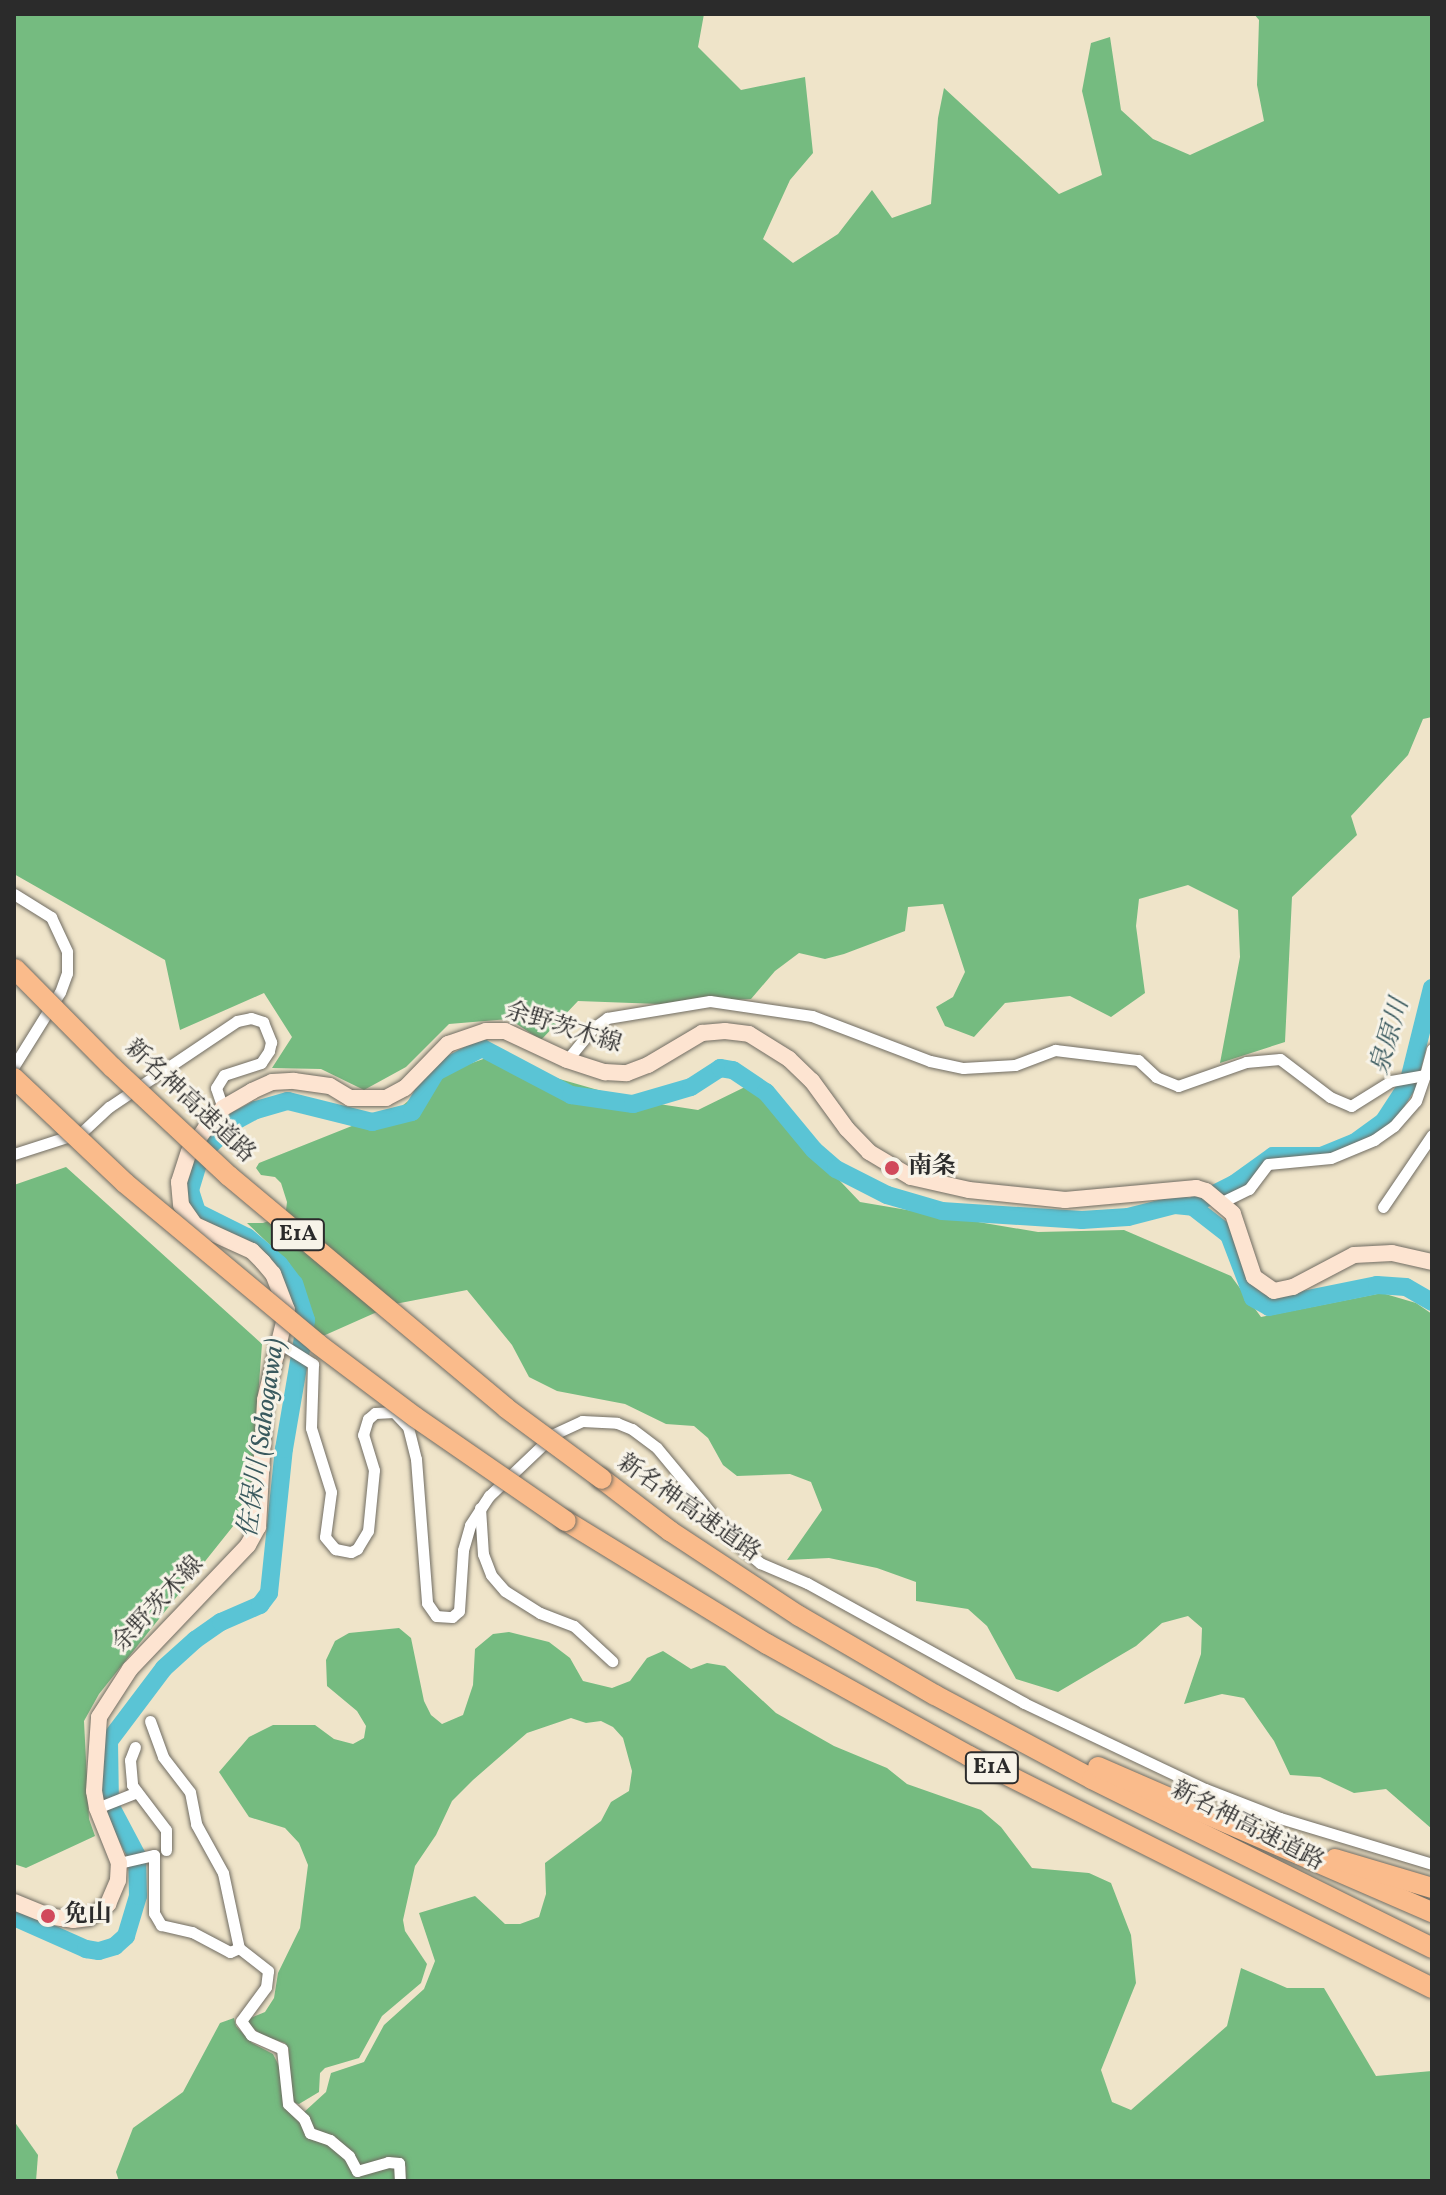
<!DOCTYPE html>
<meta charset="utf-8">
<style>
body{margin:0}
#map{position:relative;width:1446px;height:2195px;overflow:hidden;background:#efe4c9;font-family:Vollkorn,"Noto Serif JP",serif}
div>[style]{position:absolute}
.forest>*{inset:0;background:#75bb80}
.river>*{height:18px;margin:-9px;padding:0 9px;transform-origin:9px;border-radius:9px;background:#5ac4d5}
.roads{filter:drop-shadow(0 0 2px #706c62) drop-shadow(0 0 2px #706c62)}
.minor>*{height:11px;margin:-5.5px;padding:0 5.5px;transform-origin:5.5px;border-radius:5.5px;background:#fff}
.secondary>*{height:16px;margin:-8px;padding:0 8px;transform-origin:8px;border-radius:8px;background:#fde4d1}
.motorway>*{height:20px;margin:-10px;padding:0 10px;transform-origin:10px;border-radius:10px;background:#fabb8b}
.bridges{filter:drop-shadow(0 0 2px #706c62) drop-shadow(0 0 2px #706c62)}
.motorway-bridge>*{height:20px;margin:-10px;padding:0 10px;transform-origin:10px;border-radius:10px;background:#fabb8b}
.dots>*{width:22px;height:22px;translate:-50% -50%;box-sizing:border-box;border:4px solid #f7f3e8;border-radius:50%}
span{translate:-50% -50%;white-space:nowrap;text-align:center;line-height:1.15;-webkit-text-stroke:6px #f7f3e8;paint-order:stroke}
.shield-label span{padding:2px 6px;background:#f7f3e8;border:2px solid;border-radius:6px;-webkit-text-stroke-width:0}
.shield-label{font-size:22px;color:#2b2b2b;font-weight:700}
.street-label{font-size:24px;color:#2b2b2b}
.poi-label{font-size:24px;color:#2b2b2b;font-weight:700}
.left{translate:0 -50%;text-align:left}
.water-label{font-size:26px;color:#39595e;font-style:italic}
.frame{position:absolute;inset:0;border:16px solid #2b2b2b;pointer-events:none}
</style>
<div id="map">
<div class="forest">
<div style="clip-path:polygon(14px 14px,704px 14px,698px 47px,741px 90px,805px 77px,813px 153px,790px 180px,763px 239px,793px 263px,838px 234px,872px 190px,892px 218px,931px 204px,938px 118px,944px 88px,1059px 194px,1102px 175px,1082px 91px,1091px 43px,1110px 37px,1121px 110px,1153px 139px,1190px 155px,1264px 121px,1257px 85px,1259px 20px,1254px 14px,1432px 14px,1432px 717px,1423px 719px,1408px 755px,1351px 816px,1357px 835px,1292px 897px,1285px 1042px,1220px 1063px,1240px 957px,1238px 910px,1188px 885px,1139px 899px,1136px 926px,1145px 993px,1111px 1017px,1070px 996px,1005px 1003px,974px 1037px,945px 1026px,936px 1007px,953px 997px,965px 972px,943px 904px,908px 907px,905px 931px,844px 954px,825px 959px,799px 953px,775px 971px,751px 999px,659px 1004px,578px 1001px,541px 1040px,509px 1019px,449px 1024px,406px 1067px,364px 1090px,321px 1069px,272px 1068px,292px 1037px,264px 993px,180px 1030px,165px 960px,14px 874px)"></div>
<div style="clip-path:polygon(486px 1058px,633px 1100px,698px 1110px,749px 1085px,860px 1202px,1038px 1232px,1124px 1230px,1231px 1276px,1261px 1317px,1382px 1293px,1416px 1303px,1432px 1314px,1432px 1829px,1386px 1789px,1354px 1793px,1320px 1777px,1290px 1775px,1274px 1741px,1244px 1698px,1222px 1694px,1184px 1704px,1201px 1654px,1202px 1628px,1188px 1616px,1162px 1623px,1136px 1646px,1058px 1692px,1016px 1679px,987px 1626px,968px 1609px,916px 1601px,916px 1582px,877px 1568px,829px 1558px,787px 1560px,822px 1510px,811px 1482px,790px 1474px,737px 1476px,723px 1465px,708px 1438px,694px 1426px,666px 1424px,625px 1404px,557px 1391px,529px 1377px,512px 1345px,467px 1290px,395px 1304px,305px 1344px,311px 1315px,303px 1286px,289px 1263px,247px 1223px,263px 1223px,280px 1217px,286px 1210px,287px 1202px,281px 1183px,275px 1177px,261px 1175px,256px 1168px,259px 1163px,402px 1106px,441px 1074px)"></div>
<div style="clip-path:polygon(66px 1167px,262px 1344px,250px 1505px,99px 1694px,84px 1721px,89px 1819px,95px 1836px,26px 1868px,14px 1864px,14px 1185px)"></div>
<div style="clip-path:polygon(399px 1628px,411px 1638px,424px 1701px,431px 1715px,442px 1724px,463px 1715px,473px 1685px,475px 1649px,493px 1634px,509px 1632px,549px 1642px,570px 1658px,583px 1681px,612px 1688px,630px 1681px,647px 1658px,663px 1651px,691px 1669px,707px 1663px,725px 1666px,776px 1713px,834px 1746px,887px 1768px,907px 1784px,981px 1810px,1001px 1827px,1032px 1868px,1089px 1873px,1111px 1883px,1131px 1935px,1136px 1983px,1101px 2070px,1112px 2102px,1131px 2110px,1227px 2026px,1241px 1968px,1287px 1988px,1324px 1988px,1376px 2076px,1432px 2071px,1432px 2181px,405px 2181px,406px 2167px,401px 2160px,360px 2168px,316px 2132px,303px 2113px,326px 2092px,331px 2073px,364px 2062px,384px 2025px,424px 1989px,435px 1961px,419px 1913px,475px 1896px,505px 1924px,520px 1924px,539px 1917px,546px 1894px,545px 1863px,601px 1821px,611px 1802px,629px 1791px,632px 1771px,623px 1738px,613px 1727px,601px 1721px,586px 1723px,571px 1718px,527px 1733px,473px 1780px,452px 1801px,436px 1835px,415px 1866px,403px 1920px,405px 1931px,427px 1964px,421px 1983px,382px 2016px,359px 2058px,325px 2068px,320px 2073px,319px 2092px,299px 2104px,290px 2102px,289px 2049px,285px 2043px,263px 2036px,247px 2023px,248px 2019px,265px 2012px,274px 1998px,278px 1973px,300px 1928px,308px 1865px,299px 1843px,285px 1828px,249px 1817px,219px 1772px,249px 1737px,273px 1725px,315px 1725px,334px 1739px,353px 1744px,364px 1738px,366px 1726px,357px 1711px,327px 1686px,326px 1660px,335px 1641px,349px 1633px)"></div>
<div style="clip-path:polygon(234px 2018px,236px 2026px,252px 2043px,273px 2054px,280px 2068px,284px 2105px,346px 2156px,355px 2172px,397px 2166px,398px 2181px,119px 2181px,116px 2172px,133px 2128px,183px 2092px,220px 2023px)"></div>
<div style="clip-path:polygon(14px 2121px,38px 2155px,36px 2181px,14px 2181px)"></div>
</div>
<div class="river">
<div style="left:1198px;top:1202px;width:40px;rotate:-26.6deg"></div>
<div style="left:1234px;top:1184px;width:48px;rotate:-35.7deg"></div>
<div style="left:1273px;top:1156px;width:48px"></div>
<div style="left:1321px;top:1156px;width:35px;rotate:-22deg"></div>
<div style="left:1354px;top:1143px;width:37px;rotate:-36deg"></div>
<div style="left:1384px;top:1121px;width:44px;rotate:-57deg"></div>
<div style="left:1408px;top:1084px;width:99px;rotate:-76deg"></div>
<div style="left:14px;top:1917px;width:79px;rotate:24deg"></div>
<div style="left:86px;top:1949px;width:13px;rotate:9deg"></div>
<div style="left:99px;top:1951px;width:17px;rotate:-17deg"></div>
<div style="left:115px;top:1946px;width:15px;rotate:-42deg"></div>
<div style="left:126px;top:1936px;width:42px;rotate:-73.3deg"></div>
<div style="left:138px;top:1896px;width:40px;rotate:-91.4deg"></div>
<div style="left:137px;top:1856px;width:58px;rotate:-117.9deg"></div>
<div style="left:110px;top:1805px;width:64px;rotate:-90.9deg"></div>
<div style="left:109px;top:1741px;width:91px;rotate:-53deg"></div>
<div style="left:164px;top:1668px;width:42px;rotate:-42.1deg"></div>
<div style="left:195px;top:1640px;width:32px;rotate:-35deg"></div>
<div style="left:221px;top:1622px;width:43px;rotate:-23.6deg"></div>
<div style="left:260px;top:1605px;width:15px;rotate:-53deg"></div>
<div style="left:269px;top:1593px;width:145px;rotate:-84.1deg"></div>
<div style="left:284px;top:1449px;width:131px;rotate:-80.3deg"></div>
<div style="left:306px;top:1320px;width:38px;rotate:-108deg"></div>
<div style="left:294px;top:1284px;width:25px;rotate:-127deg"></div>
<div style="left:279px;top:1264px;width:42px;rotate:-139.8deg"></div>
<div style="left:247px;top:1237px;width:56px;rotate:-153.4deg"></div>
<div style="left:197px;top:1212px;width:23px;rotate:-108deg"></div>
<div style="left:190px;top:1190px;width:38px;rotate:-73deg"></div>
<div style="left:201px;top:1154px;width:50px;rotate:-43.4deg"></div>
<div style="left:237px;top:1120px;width:21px;rotate:-28deg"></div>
<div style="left:256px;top:1110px;width:33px;rotate:-16deg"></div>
<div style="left:288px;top:1101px;width:87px;rotate:14deg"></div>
<div style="left:372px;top:1122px;width:41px;rotate:-14deg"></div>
<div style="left:412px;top:1112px;width:47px;rotate:-59deg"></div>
<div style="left:436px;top:1072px;width:52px;rotate:-27.6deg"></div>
<div style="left:482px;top:1048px;width:101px;rotate:27.8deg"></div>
<div style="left:571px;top:1095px;width:63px;rotate:8.3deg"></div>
<div style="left:633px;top:1104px;width:60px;rotate:-16.3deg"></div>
<div style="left:691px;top:1087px;width:35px;rotate:-33deg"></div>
<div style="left:720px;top:1068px;width:13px;rotate:9deg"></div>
<div style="left:733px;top:1070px;width:40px;rotate:34deg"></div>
<div style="left:766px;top:1092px;width:75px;rotate:50.4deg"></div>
<div style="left:814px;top:1150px;width:29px;rotate:41deg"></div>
<div style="left:836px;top:1169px;width:57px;rotate:27deg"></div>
<div style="left:887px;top:1195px;width:57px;rotate:16.2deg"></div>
<div style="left:942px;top:1211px;width:140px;rotate:3.7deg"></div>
<div style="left:1082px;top:1220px;width:46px;rotate:-3.7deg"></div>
<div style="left:1128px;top:1217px;width:49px;rotate:-14.3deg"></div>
<div style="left:1175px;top:1205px;width:18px;rotate:6deg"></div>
<div style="left:1193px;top:1207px;width:46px;rotate:37.9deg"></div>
<div style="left:1229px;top:1235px;width:67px;rotate:69.1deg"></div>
<div style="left:1253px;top:1298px;width:18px;rotate:29deg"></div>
<div style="left:1269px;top:1307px;width:110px;rotate:-11.5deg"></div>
<div style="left:1377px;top:1285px;width:29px;rotate:4deg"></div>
<div style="left:1406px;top:1287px;width:30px;rotate:30deg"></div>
</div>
<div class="roads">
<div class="minor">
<div style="left:14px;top:894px;width:44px;rotate:31.9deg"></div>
<div style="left:51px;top:917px;width:38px;rotate:65deg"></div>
<div style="left:67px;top:952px;width:21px;rotate:90deg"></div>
<div style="left:67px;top:973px;width:20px;rotate:110deg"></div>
<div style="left:60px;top:992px;width:87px;rotate:121.9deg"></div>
<div style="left:567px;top:1060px;width:40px;rotate:-51deg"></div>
<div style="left:592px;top:1029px;width:19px;rotate:-36deg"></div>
<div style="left:607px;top:1018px;width:104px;rotate:-9.4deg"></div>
<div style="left:710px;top:1001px;width:103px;rotate:8.4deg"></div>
<div style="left:812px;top:1016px;width:126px;rotate:20.9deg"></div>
<div style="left:930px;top:1061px;width:34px;rotate:12deg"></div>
<div style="left:963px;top:1068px;width:52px;rotate:-3.3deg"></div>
<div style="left:1015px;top:1065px;width:43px;rotate:-20.6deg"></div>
<div style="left:1055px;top:1050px;width:84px;rotate:6.9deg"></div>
<div style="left:1138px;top:1060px;width:25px;rotate:43deg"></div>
<div style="left:1156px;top:1077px;width:24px;rotate:22deg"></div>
<div style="left:1178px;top:1086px;width:72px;rotate:-19.4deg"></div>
<div style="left:1246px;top:1062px;width:34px;rotate:-5deg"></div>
<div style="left:1280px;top:1059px;width:63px;rotate:37.2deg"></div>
<div style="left:1330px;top:1097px;width:23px;rotate:23deg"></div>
<div style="left:1351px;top:1106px;width:47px;rotate:-32deg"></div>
<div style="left:1391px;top:1081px;width:35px;rotate:-10deg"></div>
<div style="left:1425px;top:1075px;width:27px;rotate:-75deg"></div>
<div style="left:14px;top:1154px;width:71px;rotate:-17.9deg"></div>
<div style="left:82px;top:1132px;width:37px;rotate:-43deg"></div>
<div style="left:109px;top:1107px;width:154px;rotate:-33.9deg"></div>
<div style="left:237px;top:1021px;width:14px;rotate:-12deg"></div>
<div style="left:251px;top:1018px;width:13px;rotate:18deg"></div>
<div style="left:263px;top:1022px;width:22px;rotate:68deg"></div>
<div style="left:271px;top:1042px;width:9px;rotate:103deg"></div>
<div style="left:269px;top:1051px;width:14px;rotate:124deg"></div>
<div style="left:261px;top:1063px;width:39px;rotate:162deg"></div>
<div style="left:224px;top:1075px;width:15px;rotate:122deg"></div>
<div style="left:216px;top:1088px;width:21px;rotate:71deg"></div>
<div style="left:1222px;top:1202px;width:30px;rotate:-26deg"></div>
<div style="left:1249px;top:1189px;width:31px;rotate:-53deg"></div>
<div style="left:1268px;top:1164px;width:63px;rotate:-5.4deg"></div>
<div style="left:1331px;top:1158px;width:47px;rotate:-22.7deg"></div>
<div style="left:1374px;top:1140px;width:24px;rotate:-35deg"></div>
<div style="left:1394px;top:1126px;width:33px;rotate:-49deg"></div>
<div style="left:1416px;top:1101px;width:28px;rotate:-71deg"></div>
<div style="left:1383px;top:1207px;width:87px;rotate:-55.8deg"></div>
<div style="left:281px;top:1344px;width:38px;rotate:32deg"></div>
<div style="left:313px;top:1364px;width:64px;rotate:91.8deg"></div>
<div style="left:311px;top:1428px;width:67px;rotate:72.6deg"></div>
<div style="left:331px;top:1492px;width:45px;rotate:97.6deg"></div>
<div style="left:325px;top:1537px;width:16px;rotate:50deg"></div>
<div style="left:335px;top:1549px;width:16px;rotate:11deg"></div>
<div style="left:351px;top:1552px;width:7px;rotate:-27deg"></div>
<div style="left:357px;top:1549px;width:21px;rotate:-59deg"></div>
<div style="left:368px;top:1531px;width:61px;rotate:-84.4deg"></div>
<div style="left:374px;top:1470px;width:37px;rotate:-107deg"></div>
<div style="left:363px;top:1435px;width:17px;rotate:-73deg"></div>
<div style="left:368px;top:1419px;width:9px;rotate:-41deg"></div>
<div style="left:375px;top:1413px;width:19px;rotate:-3deg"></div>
<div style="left:394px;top:1412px;width:21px;rotate:47deg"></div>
<div style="left:408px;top:1427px;width:33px;rotate:76deg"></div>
<div style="left:416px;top:1459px;width:144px;rotate:85.6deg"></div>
<div style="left:427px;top:1603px;width:16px;rotate:55deg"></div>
<div style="left:436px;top:1616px;width:16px;rotate:4deg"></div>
<div style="left:452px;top:1617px;width:9px;rotate:-41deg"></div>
<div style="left:459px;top:1611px;width:61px;rotate:-86.2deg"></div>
<div style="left:463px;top:1550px;width:26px;rotate:-74deg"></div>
<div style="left:470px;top:1525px;width:35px;rotate:-57deg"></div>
<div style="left:489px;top:1496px;width:90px;rotate:-43.6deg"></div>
<div style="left:554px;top:1434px;width:31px;rotate:-25deg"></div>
<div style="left:582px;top:1421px;width:35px;rotate:3deg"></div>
<div style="left:617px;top:1423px;width:16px;rotate:22deg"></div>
<div style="left:632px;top:1429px;width:31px;rotate:37deg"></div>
<div style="left:657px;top:1448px;width:122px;rotate:50.3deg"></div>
<div style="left:735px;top:1542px;width:33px;rotate:40deg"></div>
<div style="left:760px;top:1563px;width:51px;rotate:23.1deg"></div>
<div style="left:807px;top:1583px;width:248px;rotate:28.9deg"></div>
<div style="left:1024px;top:1703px;width:200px;rotate:25.4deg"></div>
<div style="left:1205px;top:1789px;width:80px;rotate:21.1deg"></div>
<div style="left:1280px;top:1818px;width:159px;rotate:16.8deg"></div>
<div style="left:480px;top:1508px;width:46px;rotate:86.3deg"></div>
<div style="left:483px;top:1554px;width:22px;rotate:69deg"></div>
<div style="left:491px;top:1575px;width:21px;rotate:49deg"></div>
<div style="left:505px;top:1591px;width:41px;rotate:32.2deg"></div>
<div style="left:540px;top:1613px;width:36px;rotate:21deg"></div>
<div style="left:574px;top:1626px;width:52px;rotate:42.6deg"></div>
<div style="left:150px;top:1721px;width:38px;rotate:70deg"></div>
<div style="left:163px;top:1757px;width:44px;rotate:52.4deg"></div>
<div style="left:190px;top:1792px;width:33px;rotate:79deg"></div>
<div style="left:196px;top:1824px;width:56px;rotate:61.1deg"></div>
<div style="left:223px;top:1873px;width:77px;rotate:78deg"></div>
<div style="left:135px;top:1747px;width:14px;rotate:111deg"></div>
<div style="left:130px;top:1760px;width:25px;rotate:85deg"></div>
<div style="left:132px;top:1785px;width:56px;rotate:52.9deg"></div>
<div style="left:166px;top:1830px;width:20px;rotate:90deg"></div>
<div style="left:97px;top:1808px;width:43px;rotate:-21.8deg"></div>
<div style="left:119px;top:1863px;width:36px;rotate:-13deg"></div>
<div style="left:154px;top:1855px;width:58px;rotate:90deg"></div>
<div style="left:154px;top:1913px;width:14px;rotate:60deg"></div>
<div style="left:161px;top:1925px;width:32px;rotate:13deg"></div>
<div style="left:192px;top:1932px;width:43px;rotate:27.8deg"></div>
<div style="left:230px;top:1952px;width:10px;rotate:-24deg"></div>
<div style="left:239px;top:1948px;width:37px;rotate:38deg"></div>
<div style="left:268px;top:1971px;width:16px;rotate:97deg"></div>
<div style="left:266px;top:1987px;width:42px;rotate:126.3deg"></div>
<div style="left:241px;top:2021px;width:17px;rotate:54deg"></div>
<div style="left:251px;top:2035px;width:34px;rotate:24deg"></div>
<div style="left:282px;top:2049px;width:55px;rotate:83.8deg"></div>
<div style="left:288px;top:2104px;width:22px;rotate:43deg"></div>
<div style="left:304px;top:2119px;width:15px;rotate:67deg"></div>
<div style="left:310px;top:2133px;width:21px;rotate:19deg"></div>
<div style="left:330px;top:2140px;width:25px;rotate:40deg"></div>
<div style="left:349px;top:2156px;width:17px;rotate:62deg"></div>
<div style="left:357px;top:2171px;width:32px;rotate:-16deg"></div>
<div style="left:388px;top:2162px;width:11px;rotate:5deg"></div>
<div style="left:399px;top:2163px;width:18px;rotate:87deg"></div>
</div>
<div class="secondary">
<div style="left:14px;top:1902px;width:37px;rotate:22deg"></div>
<div style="left:48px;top:1916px;width:25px;rotate:9deg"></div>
<div style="left:73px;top:1920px;width:16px;rotate:-7deg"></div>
<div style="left:89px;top:1918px;width:24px;rotate:-36deg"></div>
<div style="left:108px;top:1904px;width:26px;rotate:-67deg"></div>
<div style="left:118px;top:1880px;width:17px;rotate:-87deg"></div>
<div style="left:119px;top:1863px;width:59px;rotate:-111.8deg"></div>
<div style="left:97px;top:1808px;width:17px;rotate:-100deg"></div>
<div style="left:94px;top:1791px;width:74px;rotate:-86.1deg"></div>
<div style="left:99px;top:1717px;width:57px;rotate:-57.1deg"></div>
<div style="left:130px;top:1669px;width:171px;rotate:-46.4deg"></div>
<div style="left:248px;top:1545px;width:21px;rotate:-61deg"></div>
<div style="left:258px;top:1527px;width:127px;rotate:-86.8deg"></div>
<div style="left:265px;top:1400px;width:93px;rotate:-76.3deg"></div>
<div style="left:287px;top:1310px;width:39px;rotate:-111deg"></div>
<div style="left:273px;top:1274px;width:16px;rotate:-130deg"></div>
<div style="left:263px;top:1262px;width:16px;rotate:-135deg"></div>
<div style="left:252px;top:1251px;width:63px;rotate:-155.5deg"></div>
<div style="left:195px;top:1225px;width:24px;rotate:-125deg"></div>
<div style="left:181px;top:1205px;width:23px;rotate:-95deg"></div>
<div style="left:179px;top:1182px;width:32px;rotate:-72deg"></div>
<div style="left:189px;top:1152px;width:28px;rotate:-55deg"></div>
<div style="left:205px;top:1129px;width:28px;rotate:-49deg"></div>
<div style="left:223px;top:1108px;width:34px;rotate:-30deg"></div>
<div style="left:252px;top:1091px;width:22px;rotate:-24deg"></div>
<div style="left:272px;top:1082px;width:22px;rotate:-3deg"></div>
<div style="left:294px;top:1081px;width:36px;rotate:8deg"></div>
<div style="left:330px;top:1086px;width:23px;rotate:31deg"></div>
<div style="left:350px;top:1098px;width:36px"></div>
<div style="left:386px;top:1098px;width:21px;rotate:-28deg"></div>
<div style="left:405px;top:1088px;width:62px;rotate:-45.7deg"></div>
<div style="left:448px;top:1044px;width:40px;rotate:-18.9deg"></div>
<div style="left:486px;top:1031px;width:19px"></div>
<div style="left:505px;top:1031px;width:68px;rotate:25.1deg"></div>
<div style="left:567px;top:1060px;width:40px;rotate:18deg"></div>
<div style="left:605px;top:1072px;width:22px;rotate:3deg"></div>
<div style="left:627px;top:1073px;width:22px;rotate:-21deg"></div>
<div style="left:648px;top:1065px;width:63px;rotate:-30.7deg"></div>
<div style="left:702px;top:1033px;width:23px;rotate:-5deg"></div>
<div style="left:725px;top:1031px;width:24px;rotate:7deg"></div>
<div style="left:749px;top:1034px;width:47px;rotate:32deg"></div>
<div style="left:789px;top:1059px;width:32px;rotate:44deg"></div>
<div style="left:812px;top:1081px;width:59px;rotate:53.9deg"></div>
<div style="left:847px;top:1129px;width:32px;rotate:46deg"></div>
<div style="left:869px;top:1152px;width:49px;rotate:30.8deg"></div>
<div style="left:911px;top:1177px;width:59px;rotate:12.6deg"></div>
<div style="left:969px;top:1190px;width:97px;rotate:5.9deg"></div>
<div style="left:1065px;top:1200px;width:132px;rotate:-5.2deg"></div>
<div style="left:1196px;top:1188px;width:10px;rotate:17deg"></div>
<div style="left:1206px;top:1191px;width:35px;rotate:40deg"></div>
<div style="left:1233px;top:1214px;width:66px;rotate:71.6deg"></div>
<div style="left:1254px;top:1277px;width:24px;rotate:35deg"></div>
<div style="left:1274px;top:1291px;width:19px;rotate:-12deg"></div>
<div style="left:1293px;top:1287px;width:69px;rotate:-27.7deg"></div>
<div style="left:1354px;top:1255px;width:38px;rotate:-3deg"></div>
<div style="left:1392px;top:1253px;width:41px;rotate:12.7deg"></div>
</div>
<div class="motorway">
<div style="left:602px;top:1479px;width:86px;rotate:37.4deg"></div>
<div style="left:670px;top:1531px;width:154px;rotate:33.4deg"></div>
<div style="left:799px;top:1616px;width:157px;rotate:30.2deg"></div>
<div style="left:935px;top:1695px;width:178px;rotate:28.1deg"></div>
<div style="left:1092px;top:1779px;width:380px;rotate:26.4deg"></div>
<div style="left:566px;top:1521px;width:236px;rotate:31.5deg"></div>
<div style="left:767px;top:1644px;width:231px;rotate:29deg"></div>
<div style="left:969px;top:1756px;width:518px;rotate:26.61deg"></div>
<div style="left:1098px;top:1767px;width:364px;rotate:23.5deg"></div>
<div style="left:1335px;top:1859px;width:101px;rotate:16.6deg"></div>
</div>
</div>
<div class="bridges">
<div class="motorway-bridge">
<div style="left:15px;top:969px;width:138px;rotate:45.3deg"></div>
<div style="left:112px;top:1067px;width:160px;rotate:43deg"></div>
<div style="left:229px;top:1176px;width:361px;rotate:39.9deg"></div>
<div style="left:506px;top:1408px;width:119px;rotate:36.5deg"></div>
<div style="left:14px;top:1078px;width:153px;rotate:43.4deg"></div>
<div style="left:125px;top:1183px;width:251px;rotate:39.8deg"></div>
<div style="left:318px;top:1344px;width:121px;rotate:37deg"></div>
<div style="left:415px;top:1417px;width:183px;rotate:34.6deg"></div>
</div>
</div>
<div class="dots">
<div style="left:892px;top:1168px;background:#d1495b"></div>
<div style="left:48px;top:1916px;background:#d1495b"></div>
</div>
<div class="shield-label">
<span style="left:298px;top:1235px">E1A</span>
<span style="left:992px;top:1768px">E1A</span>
</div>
<div class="street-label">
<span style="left:563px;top:1029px;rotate:17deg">余野茨木線</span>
<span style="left:189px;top:1102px;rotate:43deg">新名神高速道路</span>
<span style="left:688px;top:1509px;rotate:35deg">新名神高速道路</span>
<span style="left:159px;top:1605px;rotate:-47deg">余野茨木線</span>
<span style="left:1247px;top:1827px;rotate:27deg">新名神高速道路</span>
</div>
<div class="poi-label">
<span class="left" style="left:908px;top:1168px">南条</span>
<span class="left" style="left:64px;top:1916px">免山</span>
</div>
<div class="water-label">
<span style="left:1391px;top:1037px;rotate:-74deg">泉原川</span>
<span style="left:263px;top:1438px;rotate:-82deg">佐保川 (Sahogawa)</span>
</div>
<div class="frame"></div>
</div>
